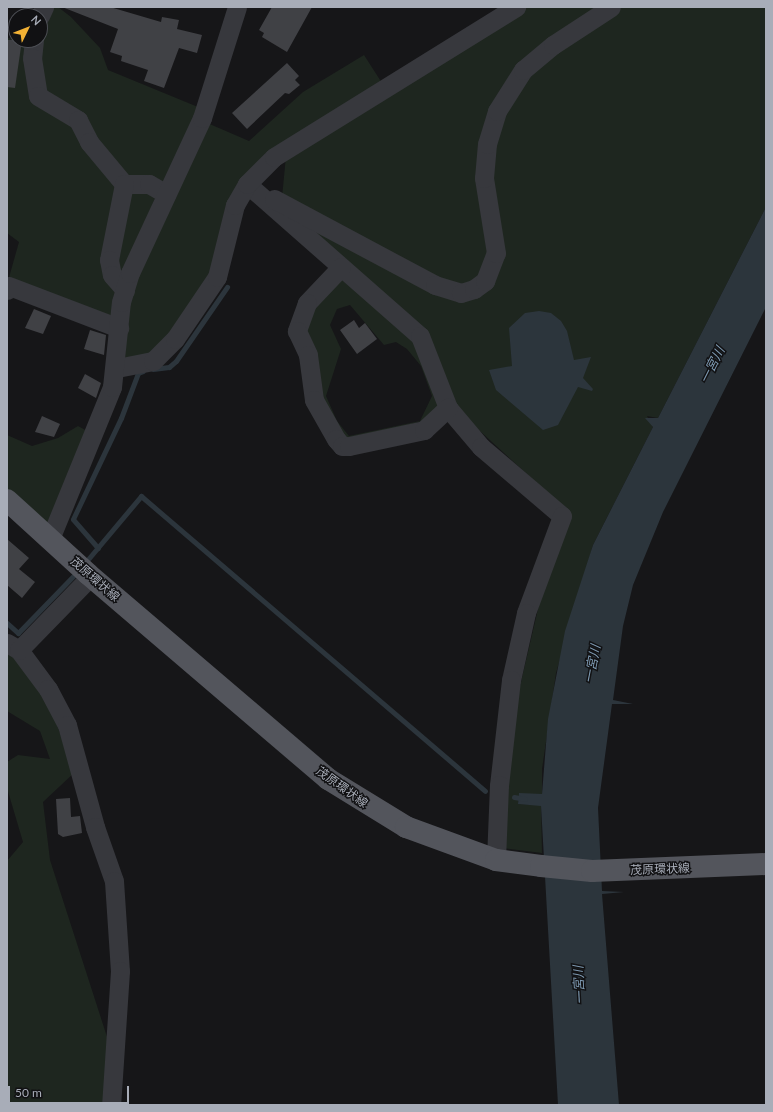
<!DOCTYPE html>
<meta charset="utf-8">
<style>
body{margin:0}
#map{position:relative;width:773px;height:1112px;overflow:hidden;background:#161618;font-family:Lato,"Noto Sans JP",sans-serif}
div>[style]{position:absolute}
.green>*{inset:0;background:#1e261f}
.water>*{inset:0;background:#2c353c}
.stream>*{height:5px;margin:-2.5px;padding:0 2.5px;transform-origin:2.5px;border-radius:2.5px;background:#2c353c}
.building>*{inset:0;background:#404145}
.minor>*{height:19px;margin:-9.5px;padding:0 9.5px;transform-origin:9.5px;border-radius:9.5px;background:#37383d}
.major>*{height:22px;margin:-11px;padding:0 11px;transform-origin:11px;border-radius:11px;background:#53555c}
span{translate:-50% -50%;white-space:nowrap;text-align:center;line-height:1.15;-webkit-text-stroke:3px #111113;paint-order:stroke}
.street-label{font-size:12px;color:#a8adb8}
.water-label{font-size:13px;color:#7f9bb3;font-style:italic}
.frame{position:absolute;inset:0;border:8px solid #a8adb8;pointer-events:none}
.north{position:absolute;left:8px;top:8px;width:40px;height:40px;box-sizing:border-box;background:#111113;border:1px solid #4d4f55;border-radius:50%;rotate:47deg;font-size:11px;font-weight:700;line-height:16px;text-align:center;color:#a8adb8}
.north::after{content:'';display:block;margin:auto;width:14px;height:18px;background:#f2b134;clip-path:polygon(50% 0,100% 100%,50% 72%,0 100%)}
.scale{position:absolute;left:8px;top:1086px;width:121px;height:18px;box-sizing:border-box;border:2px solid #a8adb8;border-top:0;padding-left:5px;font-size:12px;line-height:14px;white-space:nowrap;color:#a8adb8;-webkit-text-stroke:3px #111113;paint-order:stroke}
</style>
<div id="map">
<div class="green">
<div style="clip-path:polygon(48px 7px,58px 7px,71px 17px,100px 48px,108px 70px,198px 107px,164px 188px,119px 185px,106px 261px,120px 293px,116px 323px,8px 281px,19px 242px,7px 233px,7px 38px,40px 40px,40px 21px)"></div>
<div style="clip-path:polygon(522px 7px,766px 7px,766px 207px,658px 418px,647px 416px,653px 427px,593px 545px,556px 673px,542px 769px,542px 794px,519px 794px,518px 804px,541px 805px,542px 853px,502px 848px,514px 712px,562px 506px,457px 410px,433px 347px,281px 208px,286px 156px)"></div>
<div style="clip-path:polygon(364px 55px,382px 83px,253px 166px,211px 278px,152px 357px,125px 362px,126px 300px,205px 122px,249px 141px,303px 92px)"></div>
<div style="clip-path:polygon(125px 192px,157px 193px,123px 279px,112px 259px)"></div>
<div style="clip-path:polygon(evenodd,340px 274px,416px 343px,440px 407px,432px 418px,347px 443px,318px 400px,305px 313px,340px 274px,350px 305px,384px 345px,396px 342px,407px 349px,421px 366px,432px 396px,420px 421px,349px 436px,337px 421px,326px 396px,341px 349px,330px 325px,337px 309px,350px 305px)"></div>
<div style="clip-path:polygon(78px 426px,87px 431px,48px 526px,7px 490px,7px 435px,32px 446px,58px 438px)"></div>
<div style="clip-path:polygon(7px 648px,45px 694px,75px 772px,43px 802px,50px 860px,109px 1043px,105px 1105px,7px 1105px,7px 861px,23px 842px,7px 788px,7px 762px,18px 755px,50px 759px,40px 731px,7px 711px)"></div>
</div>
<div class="water">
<div style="clip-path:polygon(766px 207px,766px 307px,663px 512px,633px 585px,623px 626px,613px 700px,633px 704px,612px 704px,598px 808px,602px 891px,624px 892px,602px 894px,619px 1105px,558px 1105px,541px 806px,518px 804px,519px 793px,542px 794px,548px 719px,565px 631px,593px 545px,653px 427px,645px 418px,658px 418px)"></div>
<div style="clip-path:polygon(539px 311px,551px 313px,561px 321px,567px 331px,574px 360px,591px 357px,583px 378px,593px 389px,592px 391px,578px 387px,558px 425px,543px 430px,496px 390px,489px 370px,512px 366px,509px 328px,525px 313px)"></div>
</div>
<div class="stream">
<div style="left:153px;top:369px;width:16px;rotate:-7deg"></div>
<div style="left:169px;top:367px;width:9px;rotate:-41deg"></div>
<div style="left:176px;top:361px;width:90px;rotate:-55.4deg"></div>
<div style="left:98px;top:548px;width:38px;rotate:-131deg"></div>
<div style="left:73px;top:519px;width:112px;rotate:-64.6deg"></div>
<div style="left:121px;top:418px;width:48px;rotate:-69.3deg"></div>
<div style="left:138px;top:373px;width:5px;rotate:-22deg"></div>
<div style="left:84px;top:564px;width:89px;rotate:-50deg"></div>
<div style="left:141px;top:496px;width:453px;rotate:40.6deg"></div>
<div style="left:7px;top:623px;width:15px;rotate:42deg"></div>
<div style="left:18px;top:633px;width:86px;rotate:-45.9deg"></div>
<div style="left:514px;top:797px;width:11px;rotate:10deg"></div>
</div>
<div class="building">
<div style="clip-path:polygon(62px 7px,110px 7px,161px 22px,162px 17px,179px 20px,177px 29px,202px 35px,197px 53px,179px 48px,164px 88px,144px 81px,148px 70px,121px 61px,122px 56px,110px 52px,118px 29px)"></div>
<div style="clip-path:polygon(272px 7px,312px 7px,287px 52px,262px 37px,264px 33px,259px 30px)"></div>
<div style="clip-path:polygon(8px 40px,22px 40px,15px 88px,7px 87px)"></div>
<div style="clip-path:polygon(287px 63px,299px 76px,295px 80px,300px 85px,289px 94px,285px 93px,247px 129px,232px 113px)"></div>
<div style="clip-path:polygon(34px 309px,51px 316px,43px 334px,25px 328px)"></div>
<div style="clip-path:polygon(354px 320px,359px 328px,365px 323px,377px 339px,357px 354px,340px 330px)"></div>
<div style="clip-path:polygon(90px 330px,106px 335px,104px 355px,84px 349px)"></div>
<div style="clip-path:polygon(85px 374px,101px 383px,96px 398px,78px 388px)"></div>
<div style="clip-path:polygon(42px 416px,60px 424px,54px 437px,35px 432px)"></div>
<div style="clip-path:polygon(7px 539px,29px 558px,19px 569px,35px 582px,22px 598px,7px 585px)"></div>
<div style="clip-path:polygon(70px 798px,71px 817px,80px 816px,82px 833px,63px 837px,58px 834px,56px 799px)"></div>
</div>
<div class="minor">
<div style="left:40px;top:16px;width:10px;rotate:-66deg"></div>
<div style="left:34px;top:40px;width:18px;rotate:96deg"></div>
<div style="left:32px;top:58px;width:38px;rotate:81deg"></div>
<div style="left:38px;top:96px;width:47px;rotate:31deg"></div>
<div style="left:78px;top:120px;width:25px;rotate:63deg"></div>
<div style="left:89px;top:142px;width:55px;rotate:50.2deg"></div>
<div style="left:124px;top:184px;width:25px"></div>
<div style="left:149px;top:184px;width:20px;rotate:30deg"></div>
<div style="left:124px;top:184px;width:77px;rotate:101.2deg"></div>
<div style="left:109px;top:260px;width:15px;rotate:79deg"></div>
<div style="left:112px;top:275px;width:20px;rotate:49deg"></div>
<div style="left:247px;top:184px;width:230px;rotate:41.3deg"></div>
<div style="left:420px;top:336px;width:77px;rotate:68.7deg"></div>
<div style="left:448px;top:408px;width:51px;rotate:49.8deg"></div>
<div style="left:481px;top:447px;width:106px;rotate:40.4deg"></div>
<div style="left:562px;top:516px;width:103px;rotate:110.4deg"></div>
<div style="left:526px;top:613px;width:69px;rotate:102.6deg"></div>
<div style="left:511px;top:680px;width:106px;rotate:96.5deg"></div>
<div style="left:499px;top:785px;width:75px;rotate:92.3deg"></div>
<div style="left:274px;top:199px;width:183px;rotate:28.1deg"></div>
<div style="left:435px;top:285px;width:27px;rotate:17deg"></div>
<div style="left:461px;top:293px;width:14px;rotate:-17deg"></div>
<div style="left:474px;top:289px;width:14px;rotate:-36deg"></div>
<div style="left:485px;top:281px;width:30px;rotate:-69deg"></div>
<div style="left:496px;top:253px;width:76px;rotate:-99.1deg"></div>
<div style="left:484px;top:178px;width:34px;rotate:-85deg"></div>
<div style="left:487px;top:144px;width:34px;rotate:-73deg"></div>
<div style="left:497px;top:111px;width:49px;rotate:-57.6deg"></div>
<div style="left:523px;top:70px;width:39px;rotate:-40deg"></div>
<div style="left:553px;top:45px;width:69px;rotate:-33.2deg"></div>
<div style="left:341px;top:267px;width:50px;rotate:133.4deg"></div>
<div style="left:307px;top:303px;width:30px;rotate:110deg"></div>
<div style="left:297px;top:331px;width:26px;rotate:65deg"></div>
<div style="left:308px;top:355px;width:45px;rotate:82.4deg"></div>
<div style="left:314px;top:400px;width:45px;rotate:60.6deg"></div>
<div style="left:336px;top:439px;width:9px;rotate:49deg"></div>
<div style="left:342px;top:446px;width:7px"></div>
<div style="left:349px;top:446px;width:77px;rotate:-12deg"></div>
<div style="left:424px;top:430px;width:33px;rotate:-43deg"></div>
<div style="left:7px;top:290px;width:4px;rotate:-63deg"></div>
<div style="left:9px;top:286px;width:118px;rotate:20.9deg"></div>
<div style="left:117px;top:368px;width:37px;rotate:-11deg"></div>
<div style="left:153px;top:361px;width:31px;rotate:-45deg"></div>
<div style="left:175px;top:339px;width:75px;rotate:-55.9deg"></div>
<div style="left:217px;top:277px;width:74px;rotate:-76deg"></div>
<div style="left:235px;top:205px;width:24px;rotate:-60deg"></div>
<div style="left:247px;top:184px;width:38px;rotate:-45deg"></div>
<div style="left:274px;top:157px;width:285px;rotate:-31.8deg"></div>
<div style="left:50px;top:539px;width:164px;rotate:-67.8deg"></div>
<div style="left:112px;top:387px;width:85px;rotate:-84deg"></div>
<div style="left:121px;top:302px;width:30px;rotate:-73deg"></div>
<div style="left:130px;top:273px;width:171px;rotate:-65.1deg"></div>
<div style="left:202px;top:118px;width:116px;rotate:-72.5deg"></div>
<div style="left:7px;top:643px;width:14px;rotate:30deg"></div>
<div style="left:19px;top:650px;width:49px;rotate:53.4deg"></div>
<div style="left:48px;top:689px;width:41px;rotate:62.2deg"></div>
<div style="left:67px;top:725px;width:106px;rotate:74.6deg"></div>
<div style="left:95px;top:827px;width:57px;rotate:70.6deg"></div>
<div style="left:114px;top:881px;width:90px;rotate:86.2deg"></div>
<div style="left:120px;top:971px;width:134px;rotate:93.8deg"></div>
<div style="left:19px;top:650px;width:103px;rotate:-45.8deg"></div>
</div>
<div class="major">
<div style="left:7px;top:500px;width:110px;rotate:42.4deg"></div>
<div style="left:88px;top:574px;width:316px;rotate:40.5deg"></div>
<div style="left:328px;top:779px;width:92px;rotate:31.6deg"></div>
<div style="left:406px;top:827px;width:96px;rotate:20.1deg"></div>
<div style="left:496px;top:860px;width:45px;rotate:7.6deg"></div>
<div style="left:541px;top:866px;width:51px;rotate:5.6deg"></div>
<div style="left:592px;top:871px;width:174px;rotate:-2.3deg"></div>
</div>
<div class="street-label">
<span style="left:95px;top:579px;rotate:41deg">茂原環状線</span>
<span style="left:342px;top:787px;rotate:36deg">茂原環状線</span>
<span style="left:660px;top:869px;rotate:-2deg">茂原環状線</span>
</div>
<div class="water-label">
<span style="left:712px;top:365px;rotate:-63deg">一宮川</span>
<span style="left:592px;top:664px;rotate:-79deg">一宮川</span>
<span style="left:579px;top:985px;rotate:-93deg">一宮川</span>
</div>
<div class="frame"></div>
<div class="north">N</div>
<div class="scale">50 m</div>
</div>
